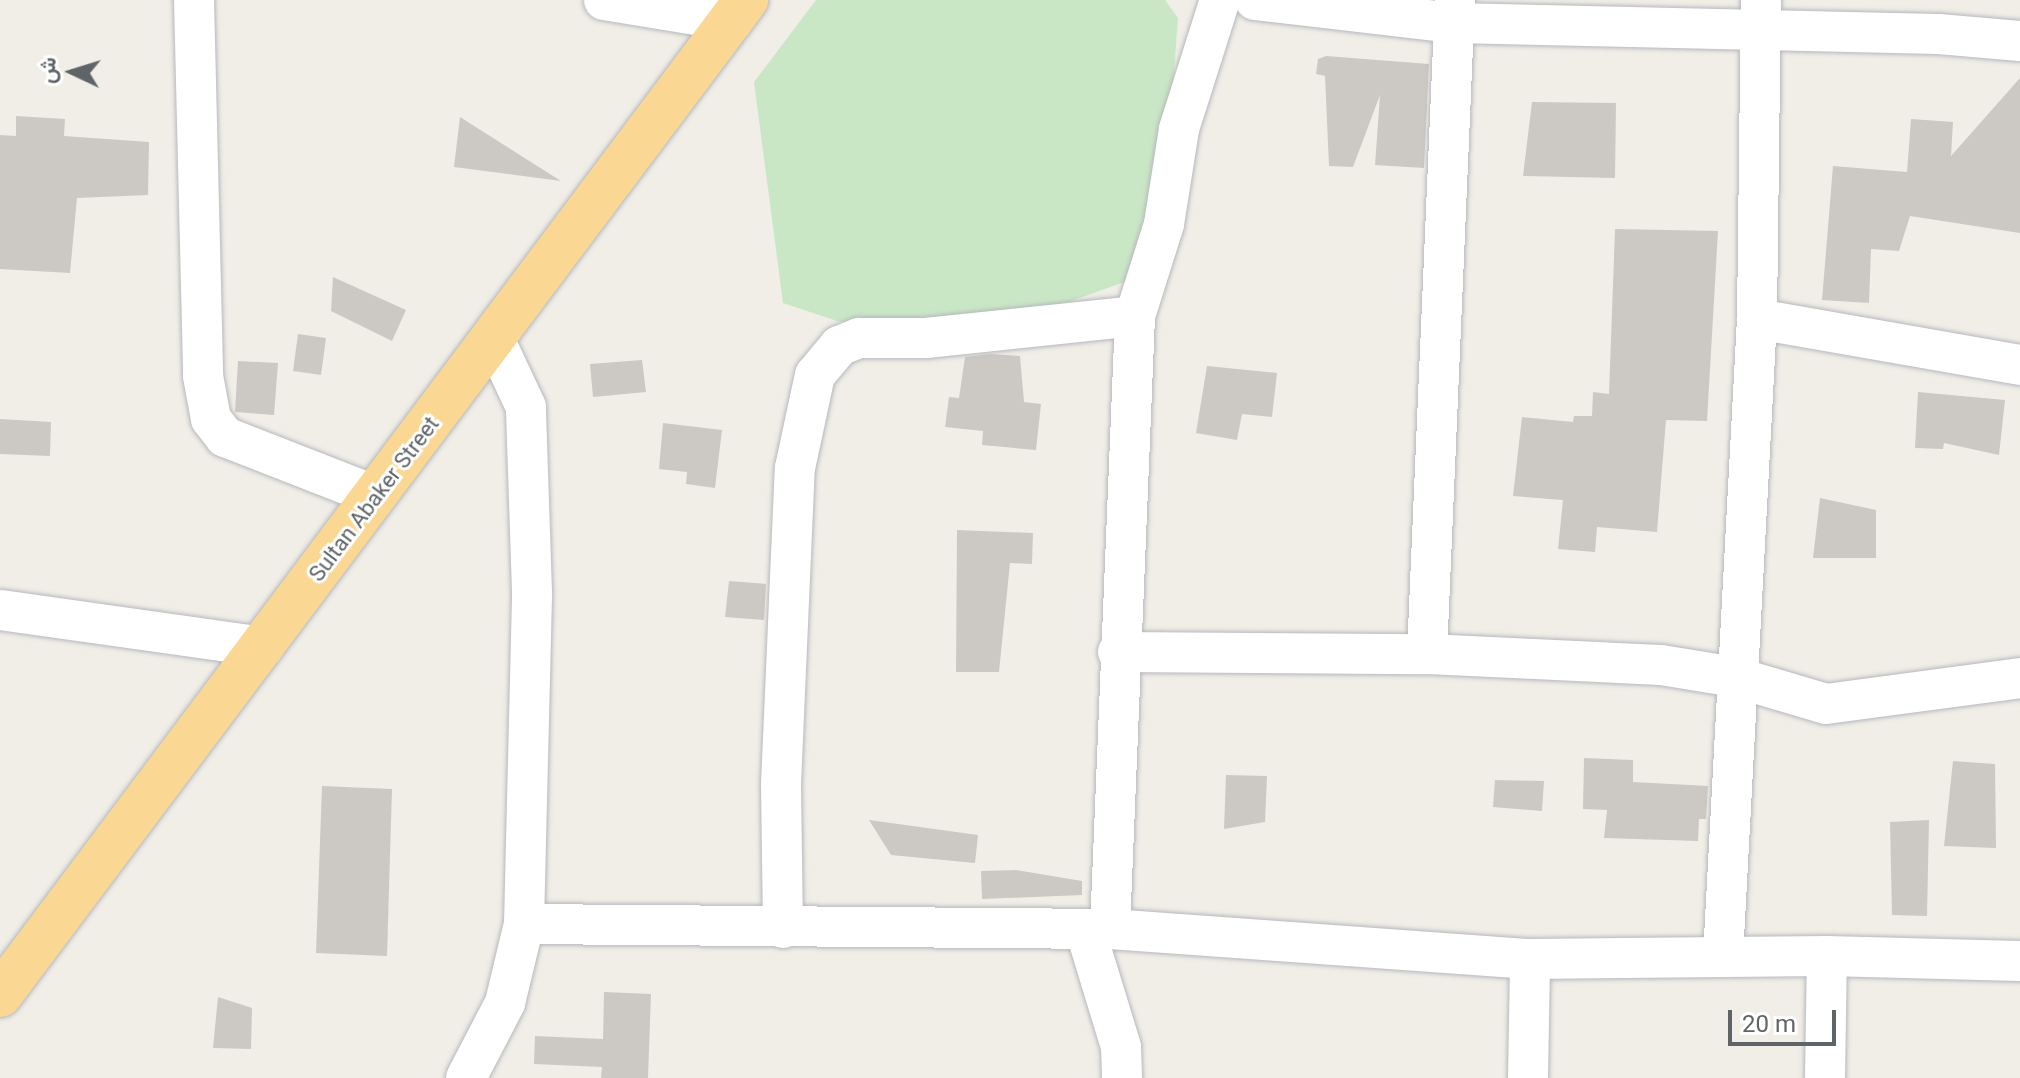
<!DOCTYPE html>
<meta charset="utf-8">
<style>
body{margin:0}
#map{position:relative;width:2020px;height:1078px;overflow:hidden;background:#f1eee8;font-family:Roboto,Vazirmatn,sans-serif}
div>[style]{position:absolute}
.green>*{inset:0;background:#c9e7c5}
.building>*{inset:0;background:#ccc9c5}
.roads{filter:drop-shadow(0 0 2px #b5b8bc) drop-shadow(0 0 2px #b5b8bc)}
.minor>*{height:40px;margin:-20px;padding:0 20px;transform-origin:20px;border-radius:20px;background:#fff}
.highway>*{height:44px;margin:-22px;padding:0 22px;transform-origin:22px;border-radius:22px;background:#fbd794}
span{translate:-50% -50%;white-space:nowrap;text-align:center;line-height:1.15;-webkit-text-stroke:6px #fff;paint-order:stroke}
.street-label{font-size:22px;color:#5f6468}
.north{position:absolute;left:32px;top:32px;width:80px;height:80px;-webkit-text-stroke:6px #fff;paint-order:stroke;rotate:274deg;font-size:22px;font-weight:700;line-height:32px;text-align:center;color:#5f6468}
.north::after{content:'';display:block;margin:auto;width:28px;height:36px;background:#5f6468;clip-path:polygon(50% 0,100% 100%,50% 72%,0 100%)}
.scale{position:absolute;left:1728px;top:1010px;width:108px;height:36px;box-sizing:border-box;border:4px solid #5f6468;border-top:0;padding-left:10px;font-size:24px;line-height:28px;white-space:nowrap;color:#5f6468;-webkit-text-stroke:6px #fff;paint-order:stroke}
</style>
<div id="map">
<div class="green">
<div style="clip-path:polygon(816px 0,1165px 0,1178px 18px,1174px 72px,1153px 208px,1130px 280px,1021px 319px,874px 324px,837px 321px,783px 303px,754px 82px)"></div>
</div>
<div class="building">
<div style="clip-path:polygon(1326px 56px,1429px 64px,1424px 168px,1375px 165px,1380px 95px,1353px 167px,1329px 166px,1325px 76px,1316px 74px,1318px 59px)"></div>
<div style="clip-path:polygon(2020px 78px,2020px 233px,1910px 216px,1899px 251px,1871px 249px,1869px 303px,1822px 300px,1833px 166px,1907px 172px,1911px 119px,1953px 122px,1951px 156px)"></div>
<div style="clip-path:polygon(1532px 102px,1616px 103px,1615px 178px,1523px 176px)"></div>
<div style="clip-path:polygon(16px 116px,65px 119px,64px 136px,149px 142px,148px 195px,77px 198px,70px 273px,0 269px,0 135px,16px 136px)"></div>
<div style="clip-path:polygon(460px 117px,561px 181px,454px 167px)"></div>
<div style="clip-path:polygon(1615px 229px,1718px 231px,1707px 421px,1666px 420px,1657px 532px,1597px 527px,1595px 552px,1558px 549px,1563px 500px,1513px 496px,1522px 417px,1573px 422px,1574px 416px,1592px 416px,1593px 392px,1609px 394px)"></div>
<div style="clip-path:polygon(333px 277px,406px 310px,392px 341px,331px 311px)"></div>
<div style="clip-path:polygon(298px 334px,326px 338px,321px 375px,293px 371px)"></div>
<div style="clip-path:polygon(990px 354px,1020px 356px,1024px 402px,1041px 404px,1036px 450px,982px 445px,983px 431px,945px 427px,949px 397px,959px 398px,965px 357px)"></div>
<div style="clip-path:polygon(642px 360px,646px 392px,593px 397px,590px 364px)"></div>
<div style="clip-path:polygon(238px 361px,278px 363px,274px 415px,235px 412px)"></div>
<div style="clip-path:polygon(1207px 366px,1277px 373px,1272px 417px,1242px 414px,1237px 440px,1196px 433px)"></div>
<div style="clip-path:polygon(1918px 392px,2005px 400px,1999px 455px,1944px 443px,1943px 449px,1915px 448px)"></div>
<div style="clip-path:polygon(0 419px,51px 422px,50px 456px,0 454px)"></div>
<div style="clip-path:polygon(663px 423px,722px 430px,715px 488px,686px 484px,687px 472px,659px 469px)"></div>
<div style="clip-path:polygon(1820px 498px,1876px 510px,1876px 558px,1813px 558px)"></div>
<div style="clip-path:polygon(957px 530px,1033px 533px,1032px 564px,1010px 563px,999px 672px,956px 672px)"></div>
<div style="clip-path:polygon(729px 581px,766px 584px,764px 620px,725px 617px)"></div>
<div style="clip-path:polygon(1584px 758px,1633px 760px,1633px 782px,1708px 786px,1706px 819px,1699px 819px,1698px 841px,1604px 838px,1607px 810px,1583px 809px)"></div>
<div style="clip-path:polygon(1953px 761px,1995px 764px,1996px 848px,1944px 846px)"></div>
<div style="clip-path:polygon(1226px 775px,1267px 776px,1265px 822px,1224px 829px)"></div>
<div style="clip-path:polygon(1495px 780px,1544px 781px,1542px 811px,1493px 807px)"></div>
<div style="clip-path:polygon(322px 786px,392px 789px,387px 956px,316px 953px)"></div>
<div style="clip-path:polygon(869px 820px,978px 835px,975px 863px,891px 855px)"></div>
<div style="clip-path:polygon(1929px 820px,1927px 916px,1892px 915px,1890px 822px)"></div>
<div style="clip-path:polygon(1016px 870px,1082px 881px,1082px 895px,982px 899px,981px 871px)"></div>
<div style="clip-path:polygon(604px 992px,651px 994px,648px 1078px,601px 1078px,602px 1067px,534px 1064px,535px 1036px,603px 1039px)"></div>
<div style="clip-path:polygon(218px 997px,252px 1008px,251px 1049px,213px 1048px)"></div>
</div>
<div class="roads">
<div class="minor">
<div style="left:194px;top:0;width:376px;rotate:88.6deg"></div>
<div style="left:203px;top:376px;width:44px;rotate:79.5deg"></div>
<div style="left:211px;top:419px;width:23px;rotate:52deg"></div>
<div style="left:225px;top:437px;width:162px;rotate:21.3deg"></div>
<div style="left:604px;top:0;width:130px;rotate:9.3deg"></div>
<div style="left:1255px;top:0;width:200px;rotate:6.6deg"></div>
<div style="left:1454px;top:23px;width:484px;rotate:1.3deg"></div>
<div style="left:1938px;top:34px;width:82px;rotate:4.9deg"></div>
<div style="left:1757px;top:319px;width:267px;rotate:9.9deg"></div>
<div style="left:0;top:610px;width:266px;rotate:8deg"></div>
<div style="left:1118px;top:652px;width:309px;rotate:0.4deg"></div>
<div style="left:1427px;top:654px;width:234px;rotate:2.7deg"></div>
<div style="left:1661px;top:665px;width:75px;rotate:9.2deg"></div>
<div style="left:1735px;top:677px;width:95px;rotate:16.5deg"></div>
<div style="left:1826px;top:704px;width:196px;rotate:-7.6deg"></div>
<div style="left:1427px;top:654px;width:655px;rotate:-87.55deg"></div>
<div style="left:524px;top:924px;width:586px;rotate:0.49deg"></div>
<div style="left:1110px;top:929px;width:421px;rotate:4.1deg"></div>
<div style="left:1530px;top:959px;width:297px;rotate:-0.6deg"></div>
<div style="left:1827px;top:956px;width:193px;rotate:1.5deg"></div>
<div style="left:783px;top:928px;width:144px;rotate:-90.8deg"></div>
<div style="left:781px;top:784px;width:316px;rotate:-87.5deg"></div>
<div style="left:795px;top:468px;width:95px;rotate:-77.9deg"></div>
<div style="left:815px;top:375px;width:38px;rotate:-50deg"></div>
<div style="left:839px;top:346px;width:22px;rotate:-22deg"></div>
<div style="left:859px;top:338px;width:67px"></div>
<div style="left:926px;top:338px;width:210px;rotate:-6deg"></div>
<div style="left:1135px;top:316px;width:96px;rotate:-72.5deg"></div>
<div style="left:1164px;top:224px;width:96px;rotate:-81deg"></div>
<div style="left:1179px;top:129px;width:135px;rotate:-72.4deg"></div>
<div style="left:1085px;top:929px;width:123px;rotate:73deg"></div>
<div style="left:1121px;top:1047px;width:31px;rotate:88deg"></div>
<div style="left:1110px;top:929px;width:614px;rotate:-87.66deg"></div>
<div style="left:1723px;top:957px;width:639px;rotate:-86.95deg"></div>
<div style="left:1757px;top:319px;width:319px;rotate:-89.3deg"></div>
<div style="left:466px;top:1078px;width:85px;rotate:-62.5deg"></div>
<div style="left:505px;top:1003px;width:81px;rotate:-76.5deg"></div>
<div style="left:524px;top:924px;width:332px;rotate:-88.6deg"></div>
<div style="left:532px;top:592px;width:185px;rotate:-91.9deg"></div>
<div style="left:526px;top:407px;width:75px;rotate:-115.2deg"></div>
<div style="left:1528px;top:1078px;width:119px;rotate:-89deg"></div>
<div style="left:1825px;top:1078px;width:122px;rotate:-89.1deg"></div>
</div>
<div class="highway">
<div style="left:0;top:995px;width:1244px;rotate:-53.14deg"></div>
</div>
</div>
<div class="street-label">
<span style="left:374px;top:499px;rotate:-53deg">Sultan Abaker Street</span>
</div>
<div class="north">ش</div>
<div class="scale">20 m</div>
</div>
